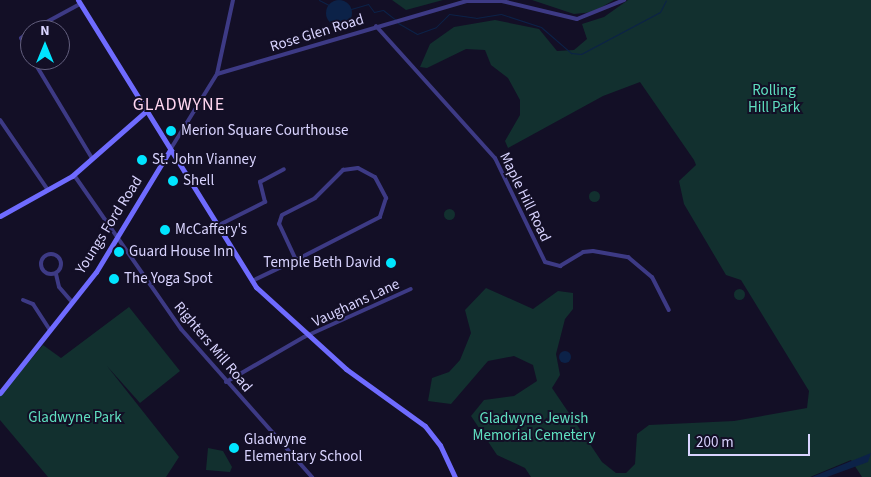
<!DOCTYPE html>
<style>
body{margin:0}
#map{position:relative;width:871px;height:477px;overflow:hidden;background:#130f26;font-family:"Source Sans 3",sans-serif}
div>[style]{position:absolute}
.green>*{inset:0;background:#12302f}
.round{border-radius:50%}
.water>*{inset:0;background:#0c2248}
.stream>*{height:1px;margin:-0.5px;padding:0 0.5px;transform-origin:0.5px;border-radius:0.5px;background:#0c2248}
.street>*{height:4px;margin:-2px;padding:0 2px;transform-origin:2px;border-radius:2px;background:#3d3a85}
.street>.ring{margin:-2px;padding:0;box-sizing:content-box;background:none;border:4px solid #3d3a85;border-radius:50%}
.secondary>*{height:5px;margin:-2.5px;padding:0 2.5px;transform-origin:2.5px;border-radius:2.5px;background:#6f6bff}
.dots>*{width:14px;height:14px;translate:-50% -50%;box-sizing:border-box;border:2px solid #130f26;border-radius:50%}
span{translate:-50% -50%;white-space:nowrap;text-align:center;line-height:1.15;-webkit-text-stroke:4px #130f26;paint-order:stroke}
.street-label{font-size:15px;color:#d9d4ff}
.park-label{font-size:15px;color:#5fe0c0}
.poi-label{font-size:15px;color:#d9d4ff}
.left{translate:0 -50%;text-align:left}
.right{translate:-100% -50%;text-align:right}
.quarter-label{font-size:18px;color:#ffd6f0;letter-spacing:1px}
.north{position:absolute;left:20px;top:20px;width:50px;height:50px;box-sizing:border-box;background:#130f26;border:1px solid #625e7d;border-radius:50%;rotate:0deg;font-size:14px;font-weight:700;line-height:20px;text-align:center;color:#d9d4ff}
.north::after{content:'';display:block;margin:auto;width:18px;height:22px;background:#00e5ff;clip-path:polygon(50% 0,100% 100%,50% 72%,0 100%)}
.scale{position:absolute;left:688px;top:434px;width:122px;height:22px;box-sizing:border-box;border:2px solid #d9d4ff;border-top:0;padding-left:6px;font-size:15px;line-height:18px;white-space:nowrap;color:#d9d4ff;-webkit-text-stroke:4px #130f26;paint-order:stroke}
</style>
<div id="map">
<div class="green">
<div style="clip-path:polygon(392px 0,443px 0,406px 10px)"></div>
<div style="clip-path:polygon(532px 0,614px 0,593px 12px,574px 14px)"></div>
<div style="clip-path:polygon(628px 0,871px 0,871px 477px,862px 477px,851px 460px,810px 477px,531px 477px,525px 468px,497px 455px,471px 416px,484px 400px,514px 396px,537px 381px,533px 365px,514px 356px,488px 361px,451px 404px,428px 401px,432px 378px,449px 372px,460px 360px,471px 333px,465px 310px,486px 288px,533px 309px,558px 291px,573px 293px,573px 309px,565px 319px,556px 354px,560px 375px,552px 388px,602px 462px,616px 473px,626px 473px,635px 464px,637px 434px,649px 425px,734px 421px,807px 408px,809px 391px,741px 280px,726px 275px,684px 204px,679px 181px,696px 165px,694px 160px,640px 82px,603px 96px,508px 148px,505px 141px,520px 115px,520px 100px,508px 78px,491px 65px,485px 50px,466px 49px,427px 68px,420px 67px,430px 44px,454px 27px,495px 20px,539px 29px,557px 51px,574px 50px,587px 39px,582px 24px,604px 17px)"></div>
<div class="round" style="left:588.5px;top:190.5px;width:11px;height:11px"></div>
<div class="round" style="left:443.5px;top:208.5px;width:11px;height:11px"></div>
<div class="round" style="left:733.5px;top:288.5px;width:11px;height:11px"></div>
<div style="clip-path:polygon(129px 307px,180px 371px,140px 403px,107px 366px,179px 457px,166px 477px,48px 477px,0 420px,0 396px,43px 345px,61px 358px)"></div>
<div style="clip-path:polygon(208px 448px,223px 451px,232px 467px,230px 472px,206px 470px)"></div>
</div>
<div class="water">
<div class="round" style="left:326px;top:0;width:26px;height:26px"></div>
<div class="round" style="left:559px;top:351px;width:12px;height:12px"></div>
<div style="clip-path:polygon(871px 453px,868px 462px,827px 477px,812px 477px)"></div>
</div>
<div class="stream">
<div style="left:319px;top:0;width:11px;rotate:27deg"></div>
<div style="left:351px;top:9px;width:18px;rotate:-16deg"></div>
<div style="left:368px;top:4px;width:10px;rotate:53deg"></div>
<div style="left:374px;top:12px;width:9px;rotate:-13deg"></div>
<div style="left:383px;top:10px;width:16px;rotate:38deg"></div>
<div style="left:398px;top:23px;width:22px;rotate:30deg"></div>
<div style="left:417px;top:34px;width:20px;rotate:-20deg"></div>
<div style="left:436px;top:27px;width:18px;rotate:-45deg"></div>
<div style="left:449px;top:14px;width:27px;rotate:8deg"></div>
<div style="left:476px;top:18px;width:25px;rotate:-9deg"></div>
<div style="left:501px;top:14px;width:42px;rotate:18deg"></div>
<div style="left:541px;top:27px;width:40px;rotate:41deg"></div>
<div style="left:571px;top:53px;width:10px;rotate:6deg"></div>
<div style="left:581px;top:54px;width:89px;rotate:-28deg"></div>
<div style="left:660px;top:12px;width:13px;rotate:-63deg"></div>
</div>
<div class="street">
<div style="left:376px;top:26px;width:178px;rotate:48deg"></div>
<div style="left:495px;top:158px;width:115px;rotate:64.3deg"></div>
<div style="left:545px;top:262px;width:16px;rotate:15deg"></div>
<div style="left:560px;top:266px;width:27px;rotate:-31deg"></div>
<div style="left:583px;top:252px;width:10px;rotate:-6deg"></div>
<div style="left:593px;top:251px;width:36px;rotate:10deg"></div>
<div style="left:628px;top:257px;width:31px;rotate:40deg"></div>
<div style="left:652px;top:277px;width:37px;rotate:63deg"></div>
<div style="left:32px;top:30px;width:55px;rotate:-28.4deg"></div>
<div style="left:30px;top:31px;width:11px;rotate:142deg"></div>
<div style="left:21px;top:38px;width:19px;rotate:62deg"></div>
<div style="left:33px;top:60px;width:114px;rotate:59deg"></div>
<div style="left:217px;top:74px;width:260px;rotate:-16.3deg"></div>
<div style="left:467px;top:1px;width:35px"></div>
<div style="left:502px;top:1px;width:77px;rotate:13.5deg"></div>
<div style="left:577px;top:19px;width:51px;rotate:-22deg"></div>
<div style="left:0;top:120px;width:85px;rotate:55.6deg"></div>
<div style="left:170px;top:150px;width:89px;rotate:-58.3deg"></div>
<div style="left:217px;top:74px;width:76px;rotate:-77.8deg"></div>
<div style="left:74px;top:175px;width:188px;rotate:55.2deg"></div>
<div style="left:181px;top:329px;width:198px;rotate:48.5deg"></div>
<div style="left:217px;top:226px;width:54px;rotate:-26.6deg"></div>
<div style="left:265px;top:202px;width:21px;rotate:-104deg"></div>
<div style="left:260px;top:182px;width:27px;rotate:-28deg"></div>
<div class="ring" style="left:41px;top:254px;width:16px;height:16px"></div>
<div style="left:56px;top:274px;width:13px;rotate:77deg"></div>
<div style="left:59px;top:287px;width:20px;rotate:49deg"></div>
<div style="left:252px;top:281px;width:49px;rotate:-25.5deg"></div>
<div style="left:296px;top:260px;width:40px;rotate:-115deg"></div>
<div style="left:279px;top:224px;width:9px;rotate:-72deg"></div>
<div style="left:282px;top:215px;width:37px;rotate:-27deg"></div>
<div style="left:315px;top:198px;width:40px;rotate:-45deg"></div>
<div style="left:343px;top:170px;width:15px;rotate:-8deg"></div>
<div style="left:358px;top:168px;width:19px;rotate:28deg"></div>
<div style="left:375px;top:177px;width:24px;rotate:62deg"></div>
<div style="left:386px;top:198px;width:20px;rotate:108deg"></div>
<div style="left:380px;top:217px;width:94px;rotate:152.9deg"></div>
<div style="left:23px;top:300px;width:11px;rotate:22deg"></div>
<div style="left:33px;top:304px;width:31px;rotate:57deg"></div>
<div style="left:226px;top:382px;width:90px;rotate:-30deg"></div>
<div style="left:304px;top:337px;width:117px;rotate:-24.2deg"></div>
</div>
<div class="secondary">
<div style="left:78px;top:0;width:338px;rotate:58.2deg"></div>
<div style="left:256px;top:287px;width:122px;rotate:42.3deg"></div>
<div style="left:346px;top:369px;width:97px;rotate:35.8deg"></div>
<div style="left:425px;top:426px;width:24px;rotate:52deg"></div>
<div style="left:440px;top:445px;width:35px;rotate:65deg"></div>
<div style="left:0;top:216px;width:82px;rotate:-29.1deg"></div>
<div style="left:72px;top:176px;width:98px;rotate:-41.3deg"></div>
<div style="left:0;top:393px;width:154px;rotate:-51.6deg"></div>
<div style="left:96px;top:272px;width:143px;rotate:-58.8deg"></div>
</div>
<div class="dots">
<div style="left:171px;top:131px;background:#00e5ff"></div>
<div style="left:142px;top:160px;background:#00e5ff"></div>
<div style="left:173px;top:181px;background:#00e5ff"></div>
<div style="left:165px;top:230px;background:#00e5ff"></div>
<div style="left:119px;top:252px;background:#00e5ff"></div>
<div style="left:391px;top:263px;background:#00e5ff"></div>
<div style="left:114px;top:279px;background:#00e5ff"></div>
<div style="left:234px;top:448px;background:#00e5ff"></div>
</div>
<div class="street-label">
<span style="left:317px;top:33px;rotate:-17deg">Rose Glen Road</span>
<span style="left:525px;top:197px;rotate:64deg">Maple Hill Road</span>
<span style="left:109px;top:225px;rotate:-58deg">Youngs Ford Road</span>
<span style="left:356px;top:303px;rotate:-25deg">Vaughans Lane</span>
<span style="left:213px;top:347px;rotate:50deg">Righters Mill Road</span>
</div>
<div class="park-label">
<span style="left:774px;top:99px">Rolling<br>Hill Park</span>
<span style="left:75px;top:418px">Gladwyne Park</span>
<span style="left:534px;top:427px">Gladwyne Jewish<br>Memorial Cemetery</span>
</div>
<div class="poi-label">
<span class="left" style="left:181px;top:131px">Merion Square Courthouse</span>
<span class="left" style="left:152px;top:160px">St. John Vianney</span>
<span class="left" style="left:183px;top:181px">Shell</span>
<span class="left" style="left:175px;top:230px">McCaffery's</span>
<span class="left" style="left:129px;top:252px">Guard House Inn</span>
<span class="right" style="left:381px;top:263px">Temple Beth David</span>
<span class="left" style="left:124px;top:279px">The Yoga Spot</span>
<span class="left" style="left:244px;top:448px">Gladwyne<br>Elementary School</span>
</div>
<div class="quarter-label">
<span style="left:179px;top:105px">GLADWYNE</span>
</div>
<div class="north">N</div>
<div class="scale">200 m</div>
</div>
